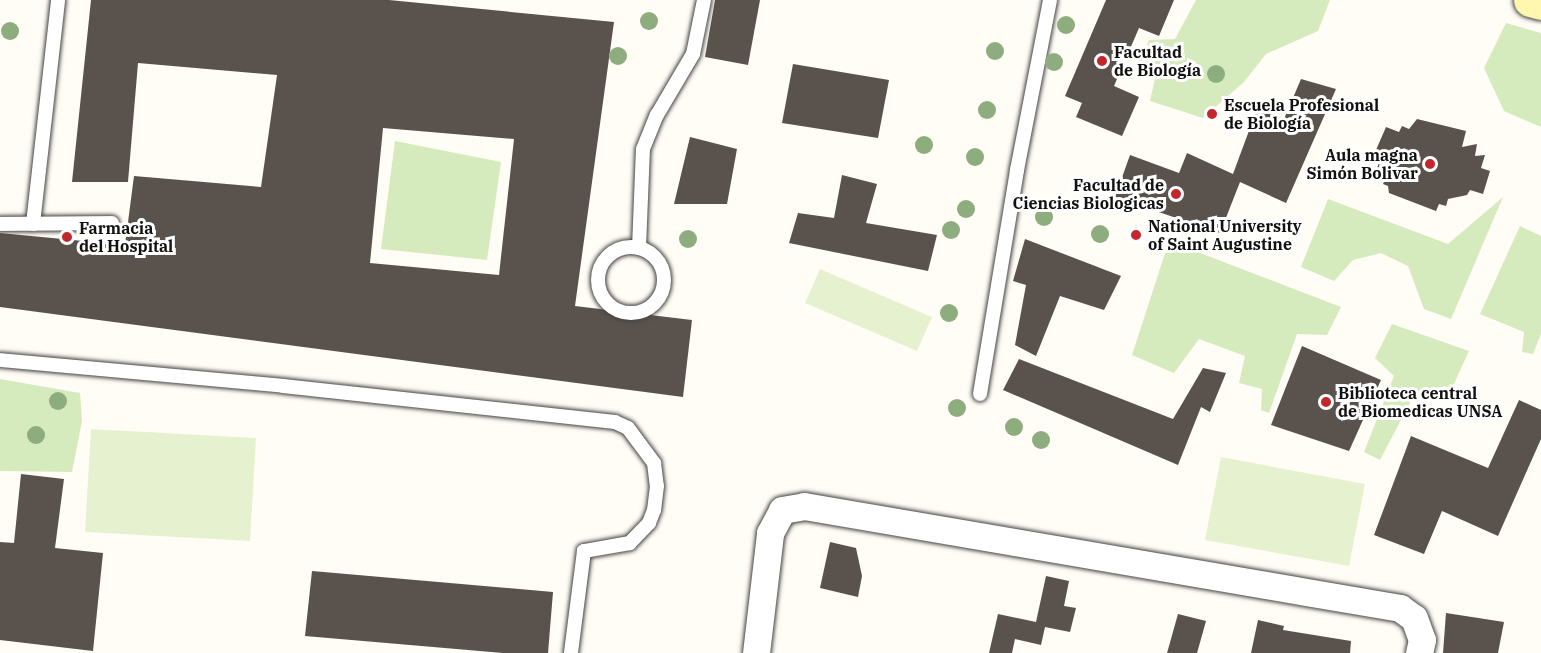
<!DOCTYPE html>
<meta charset="utf-8">
<style>
body{margin:0}
#map{position:relative;width:1541px;height:653px;overflow:hidden;background:#fffdf5;font-family:"IBM Plex Serif",serif}
div>[style]{position:absolute}
.green>*{inset:0;background:#d5ebbd}
.pitch>*{inset:0;background:#e6f2cf}
.building>*{inset:0;background:#5a524d}
.roads{filter:drop-shadow(0 0 2px #444) drop-shadow(0 0 2px #444)}
.service>*{height:14px;margin:-7px;padding:0 7px;transform-origin:7px;border-radius:7px;background:#fff}
.service>.ring{margin:-7px;padding:0;box-sizing:content-box;background:none;border:14px solid #fff;border-radius:50%}
.minor>*{height:27px;margin:-13.5px;padding:0 13.5px;transform-origin:13.5px;border-radius:13.5px;background:#fff}
.secondary>*{height:33px;margin:-16.5px;padding:0 16.5px;transform-origin:16.5px;border-radius:16.5px;background:#fff6b0}
.trees>*{width:18px;height:18px;margin:-9px;border-radius:50%;background:#8dad7f}
.dots>*{width:16px;height:16px;translate:-50% -50%;box-sizing:border-box;border:3px solid #fff;border-radius:50%}
span{translate:-50% -50%;white-space:nowrap;text-align:center;line-height:1.15;-webkit-text-stroke:6px #fff;paint-order:stroke}
.poi-label{font-size:16px;color:#111;font-weight:700}
.left{translate:0 -50%;text-align:left}
.right{translate:-100% -50%;text-align:right}
</style>
<div id="map">
<div class="green">
<div style="clip-path:polygon(1196px 0,1330px 0,1318px 31px,1266px 54px,1244px 82px,1203px 118px,1150px 101px,1156px 74px,1138px 66px,1149px 40px,1175px 39px)"></div>
<div style="clip-path:polygon(1506px 23px,1541px 33px,1541px 127px,1504px 111px,1484px 68px)"></div>
<div style="clip-path:polygon(395px 141px,501px 162px,487px 260px,381px 249px)"></div>
<div style="clip-path:polygon(1503px 197px,1451px 319px,1424px 309px,1408px 266px,1381px 253px,1353px 260px,1334px 281px,1301px 267px,1328px 199px,1448px 244px)"></div>
<div style="clip-path:polygon(1520px 226px,1541px 236px,1541px 334px,1533px 354px,1522px 352px,1524px 332px,1480px 314px)"></div>
<div style="clip-path:polygon(1169px 241px,1341px 307px,1327px 335px,1297px 334px,1269px 413px,1261px 410px,1262px 389px,1239px 383px,1245px 356px,1199px 339px,1174px 373px,1132px 355px)"></div>
<div style="clip-path:polygon(1392px 324px,1469px 351px,1447px 399px,1414px 395px,1380px 460px,1364px 452px,1394px 376px,1375px 358px)"></div>
<div style="clip-path:polygon(0 379px,80px 393px,82px 421px,72px 472px,0 471px)"></div>
</div>
<div class="pitch">
<div style="clip-path:polygon(820px 269px,932px 317px,917px 351px,805px 303px)"></div>
<div style="clip-path:polygon(91px 429px,256px 438px,250px 541px,85px 532px)"></div>
<div style="clip-path:polygon(1221px 457px,1365px 484px,1349px 566px,1205px 540px)"></div>
</div>
<div class="building">
<div style="clip-path:polygon(evenodd,91px 0,389px 0,614px 22px,575px 306px,692px 320px,683px 397px,0 307px,0 233px,125px 245px,134px 176px,261px 187px,277px 75px,138px 63px,128px 182px,72px 182px,91px 0,383px 128px,514px 139px,499px 275px,370px 263px,383px 128px)"></div>
<div style="clip-path:polygon(715px 0,760px 0,748px 65px,705px 57px)"></div>
<div style="clip-path:polygon(1106px 0,1174px 0,1159px 36px,1139px 28px,1114px 86px,1139px 97px,1122px 136px,1076px 117px,1082px 103px,1065px 96px)"></div>
<div style="clip-path:polygon(793px 64px,889px 80px,878px 138px,782px 123px)"></div>
<div style="clip-path:polygon(1301px 79px,1336px 89px,1286px 203px,1240px 182px,1220px 233px,1115px 197px,1130px 155px,1179px 173px,1187px 153px,1233px 174px,1257px 109px,1284px 119px)"></div>
<div style="clip-path:polygon(1417px 119px,1466px 131px,1462px 147px,1477px 144px,1475px 156px,1485px 155px,1481px 168px,1490px 171px,1483px 194px,1470px 190px,1467px 195px,1448px 199px,1446px 206px,1439px 204px,1436px 211px,1389px 193px,1388px 186px,1383px 184px,1387px 175px,1376px 171px,1380px 160px,1374px 158px,1376px 150px,1386px 127px,1399px 132px,1402px 126px,1409px 129px)"></div>
<div style="clip-path:polygon(690px 137px,737px 149px,727px 204px,674px 204px)"></div>
<div style="clip-path:polygon(842px 175px,877px 184px,866px 223px,937px 235px,928px 271px,789px 243px,798px 213px,834px 218px)"></div>
<div style="clip-path:polygon(1025px 239px,1121px 276px,1104px 310px,1060px 296px,1036px 356px,1015px 345px,1026px 285px,1013px 281px)"></div>
<div style="clip-path:polygon(1302px 346px,1381px 380px,1349px 451px,1271px 425px)"></div>
<div style="clip-path:polygon(1019px 359px,1173px 419px,1203px 368px,1226px 373px,1210px 412px,1201px 407px,1178px 465px,1003px 390px)"></div>
<div style="clip-path:polygon(1519px 400px,1541px 410px,1541px 439px,1498px 536px,1442px 511px,1424px 554px,1374px 535px,1411px 436px,1488px 468px)"></div>
<div style="clip-path:polygon(21px 474px,64px 479px,55px 548px,103px 553px,93px 651px,0 640px,0 542px,14px 543px)"></div>
<div style="clip-path:polygon(830px 542px,856px 548px,862px 576px,858px 597px,820px 588px)"></div>
<div style="clip-path:polygon(312px 571px,553px 592px,548px 653px,503px 653px,305px 636px)"></div>
<div style="clip-path:polygon(1046px 576px,1069px 581px,1064px 606px,1076px 608px,1070px 632px,1045px 627px,1041px 645px,1015px 639px,1012px 653px,989px 653px,998px 614px,1036px 622px)"></div>
<div style="clip-path:polygon(1446px 613px,1504px 622px,1498px 653px,1443px 653px)"></div>
<div style="clip-path:polygon(1178px 614px,1206px 621px,1197px 653px,1167px 653px)"></div>
<div style="clip-path:polygon(1258px 620px,1284px 626px,1283px 630px,1351px 641px,1350px 653px,1251px 653px)"></div>
</div>
<div class="roads">
<div class="service">
<div style="left:0;top:224px;width:112px;rotate:-0.5deg"></div>
<div style="left:33px;top:224px;width:225px;rotate:-83.6deg"></div>
<div class="ring" style="left:598px;top:247px;width:52px;height:52px"></div>
<div style="left:639px;top:248px;width:99px;rotate:-87.7deg"></div>
<div style="left:643px;top:149px;width:37px;rotate:-68deg"></div>
<div style="left:657px;top:115px;width:71px;rotate:-59.5deg"></div>
<div style="left:693px;top:54px;width:55px;rotate:-78.5deg"></div>
<div style="left:0;top:360px;width:284px;rotate:5.2deg"></div>
<div style="left:283px;top:386px;width:334px;rotate:6.2deg"></div>
<div style="left:615px;top:422px;width:14px;rotate:25deg"></div>
<div style="left:628px;top:428px;width:44px;rotate:53.4deg"></div>
<div style="left:654px;top:463px;width:23px;rotate:83deg"></div>
<div style="left:657px;top:486px;width:24px;rotate:97deg"></div>
<div style="left:654px;top:510px;width:14px;rotate:111deg"></div>
<div style="left:649px;top:523px;width:28px;rotate:134deg"></div>
<div style="left:630px;top:543px;width:47px;rotate:170.1deg"></div>
<div style="left:584px;top:551px;width:103px;rotate:97.3deg"></div>
<div style="left:980px;top:394px;width:227px;rotate:-80.6deg"></div>
<div style="left:1017px;top:170px;width:173px;rotate:-79deg"></div>
</div>
<div class="minor">
<div style="left:756px;top:653px;width:121px;rotate:-83.3deg"></div>
<div style="left:770px;top:533px;width:26px;rotate:-62deg"></div>
<div style="left:782px;top:510px;width:22px;rotate:-10deg"></div>
<div style="left:804px;top:506px;width:605px;rotate:9.71deg"></div>
<div style="left:1400px;top:608px;width:17px;rotate:36deg"></div>
<div style="left:1414px;top:618px;width:23px;rotate:70deg"></div>
<div style="left:1422px;top:640px;width:13px;rotate:103deg"></div>
</div>
<div class="secondary">
<div style="left:1530px;top:0;width:11px;rotate:15deg"></div>
</div>
</div>
<div class="trees">
<div style="left:649px;top:21px"></div>
<div style="left:1066px;top:25px"></div>
<div style="left:10px;top:31px"></div>
<div style="left:995px;top:51px"></div>
<div style="left:618px;top:56px"></div>
<div style="left:1054px;top:62px"></div>
<div style="left:1216px;top:74px"></div>
<div style="left:987px;top:110px"></div>
<div style="left:924px;top:145px"></div>
<div style="left:975px;top:157px"></div>
<div style="left:966px;top:209px"></div>
<div style="left:1044px;top:217px"></div>
<div style="left:951px;top:230px"></div>
<div style="left:1100px;top:234px"></div>
<div style="left:688px;top:239px"></div>
<div style="left:949px;top:313px"></div>
<div style="left:58px;top:401px"></div>
<div style="left:957px;top:408px"></div>
<div style="left:1014px;top:427px"></div>
<div style="left:36px;top:435px"></div>
<div style="left:1041px;top:440px"></div>
</div>
<div class="dots">
<div style="left:1102px;top:61px;background:#c4262e"></div>
<div style="left:1212px;top:114px;background:#c4262e"></div>
<div style="left:1430px;top:164px;background:#c4262e"></div>
<div style="left:1176px;top:194px;background:#c4262e"></div>
<div style="left:1136px;top:235px;background:#c4262e"></div>
<div style="left:67px;top:237px;background:#c4262e"></div>
<div style="left:1326px;top:402px;background:#c4262e"></div>
</div>
<div class="poi-label">
<span class="left" style="left:1114px;top:61px">Facultad<br>de Biología</span>
<span class="left" style="left:1224px;top:114px">Escuela Profesional<br>de Biología</span>
<span class="right" style="left:1418px;top:164px">Aula magna<br>Simón Bolivar</span>
<span class="right" style="left:1164px;top:194px">Facultad de<br>Ciencias Biologicas</span>
<span class="left" style="left:1148px;top:235px">National University<br>of Saint Augustine</span>
<span class="left" style="left:79px;top:237px">Farmacia<br>del Hospital</span>
<span class="left" style="left:1338px;top:402px">Biblioteca central<br>de Biomedicas UNSA</span>
</div>
</div>
